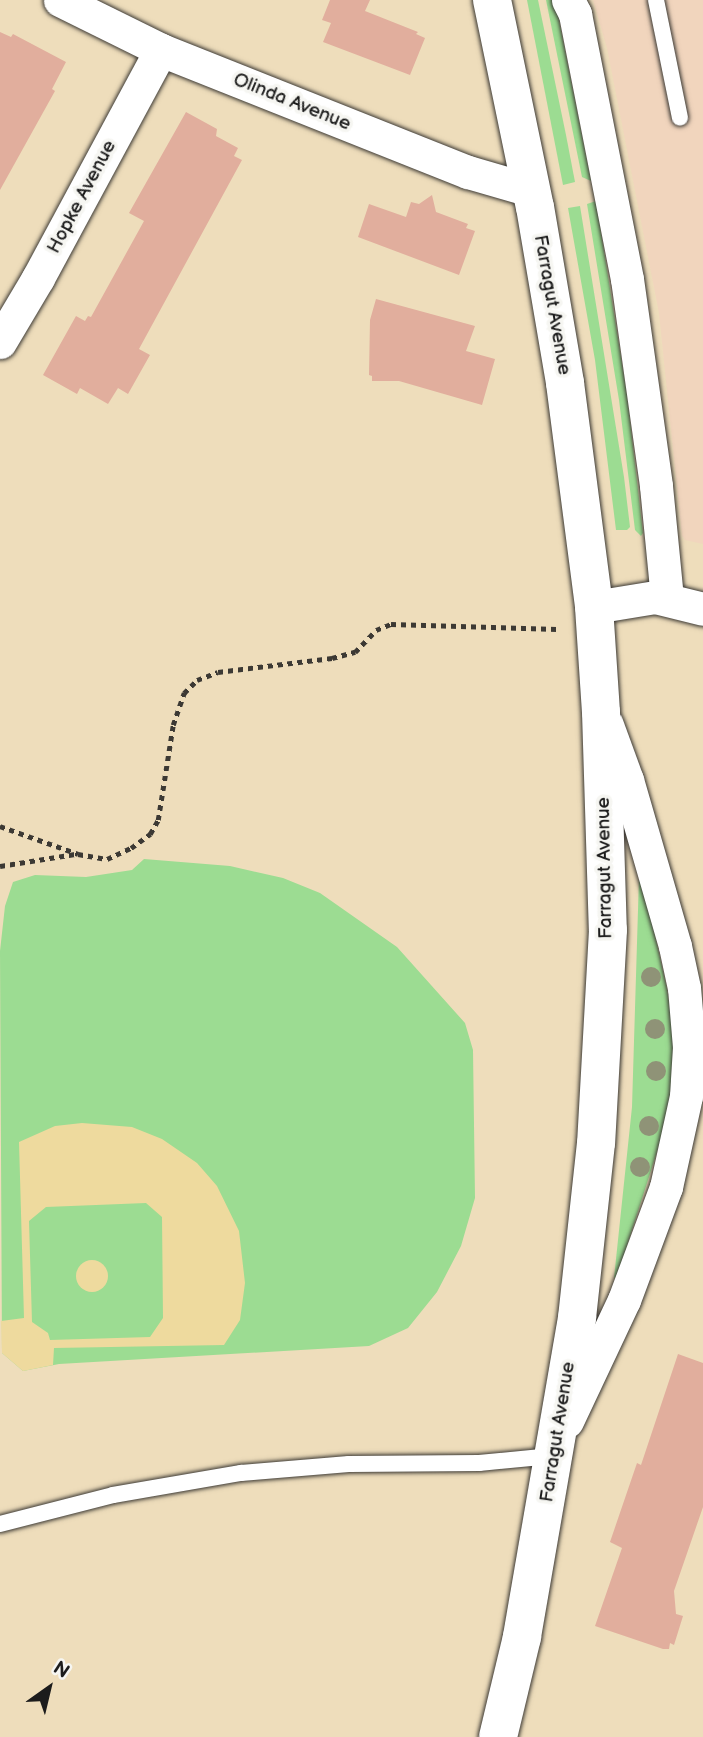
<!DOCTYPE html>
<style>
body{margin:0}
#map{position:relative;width:703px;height:1737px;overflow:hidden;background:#edb;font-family:"Balsamiq Sans",sans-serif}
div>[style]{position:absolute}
.built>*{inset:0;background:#f1d5bd}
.green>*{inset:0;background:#9cdc92}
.sand>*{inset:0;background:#eeda9e}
.round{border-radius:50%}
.building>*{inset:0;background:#e1ae9d}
.path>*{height:4.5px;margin-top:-2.25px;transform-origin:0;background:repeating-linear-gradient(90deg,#3c3934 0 5px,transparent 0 10px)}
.roads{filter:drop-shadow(0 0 2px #3c3934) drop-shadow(0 0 2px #3c3934)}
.service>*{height:16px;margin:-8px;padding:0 8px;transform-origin:8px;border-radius:8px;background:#fff}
.minor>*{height:33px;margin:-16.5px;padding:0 16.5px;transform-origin:16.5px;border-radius:16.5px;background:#fff}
.secondary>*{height:38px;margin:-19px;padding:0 19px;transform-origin:19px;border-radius:19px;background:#fff}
.trees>*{width:20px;height:20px;margin:-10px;border-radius:50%;background:#8f9377}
span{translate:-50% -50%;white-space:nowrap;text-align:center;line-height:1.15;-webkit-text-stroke:7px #f6f6f2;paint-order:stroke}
.street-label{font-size:19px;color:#1c1c1c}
.north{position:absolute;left:14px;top:1653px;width:70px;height:70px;-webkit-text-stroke:5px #f6f6f2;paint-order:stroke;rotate:34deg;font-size:19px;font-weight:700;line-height:28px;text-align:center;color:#1c1c1c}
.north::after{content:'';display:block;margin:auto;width:24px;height:32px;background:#1c1c1c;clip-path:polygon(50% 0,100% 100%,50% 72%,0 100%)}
</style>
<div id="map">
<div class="built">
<div style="clip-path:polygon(593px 0,703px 0,703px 544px,685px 540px,682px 536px,659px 313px,607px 48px)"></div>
</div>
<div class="green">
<div style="clip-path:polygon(527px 0,538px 0,566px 135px,575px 182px,563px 185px)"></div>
<div style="clip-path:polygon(546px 0,555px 0,591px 181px,582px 177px)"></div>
<div style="clip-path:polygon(596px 201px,627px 395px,643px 533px,641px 536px,635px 530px,619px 400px,587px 204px)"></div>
<div style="clip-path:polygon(580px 206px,624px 477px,630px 527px,627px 530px,616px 530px,595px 360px,568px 208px)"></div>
<div style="clip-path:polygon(144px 859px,230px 866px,283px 878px,320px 893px,397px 947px,465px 1023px,473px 1050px,475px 1198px,461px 1246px,437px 1292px,408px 1328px,369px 1346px,59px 1364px,23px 1371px,2px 1353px,0 951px,5px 906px,13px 882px,35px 875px,86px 877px,132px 870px)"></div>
<div style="clip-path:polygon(639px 877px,642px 877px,667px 989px,673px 1028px,673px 1079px,663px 1133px,617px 1277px,614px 1278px,632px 1107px)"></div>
</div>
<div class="sand">
<div style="clip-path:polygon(evenodd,82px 1123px,132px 1127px,162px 1139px,197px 1163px,217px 1186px,239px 1231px,245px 1283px,240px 1320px,224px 1345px,54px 1348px,53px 1365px,23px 1371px,2px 1353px,1px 1321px,24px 1318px,19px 1142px,55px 1126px,82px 1123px,146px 1203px,162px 1217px,163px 1318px,150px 1337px,50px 1340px,48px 1333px,32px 1322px,29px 1221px,46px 1207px,146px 1203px)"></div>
<div class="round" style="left:76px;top:1260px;width:32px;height:32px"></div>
</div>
<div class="building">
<div style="clip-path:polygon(330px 0,370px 0,365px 11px,418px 32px,416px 34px,425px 38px,410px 75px,323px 42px,331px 23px,322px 20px)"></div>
<div style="clip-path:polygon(0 32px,11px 37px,13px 34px,66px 62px,52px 89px,55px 91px,0 190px)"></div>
<div style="clip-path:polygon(186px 112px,217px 129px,216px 136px,238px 148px,234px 156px,242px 160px,139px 349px,150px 355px,128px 394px,118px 388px,108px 404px,80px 388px,77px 394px,43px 375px,76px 316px,85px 321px,88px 316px,91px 317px,144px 221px,129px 213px)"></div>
<div style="clip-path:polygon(432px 195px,436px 212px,468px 224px,466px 228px,475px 231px,459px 275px,358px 237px,369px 204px,406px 217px,411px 202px,419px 204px)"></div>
<div style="clip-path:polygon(376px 299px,475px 326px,466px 351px,495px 359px,482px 405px,399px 381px,372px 381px,372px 376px,369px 375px,370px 320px)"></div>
<div style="clip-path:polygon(678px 1354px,703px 1363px,703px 1507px,674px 1591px,676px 1614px,683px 1616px,674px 1645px,670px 1643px,669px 1649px,663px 1649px,595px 1626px,622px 1548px,610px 1542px,637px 1463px,641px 1465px)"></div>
</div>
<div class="path">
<div style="left:0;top:826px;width:83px;rotate:19.7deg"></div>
<div style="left:78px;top:854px;width:29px;rotate:10deg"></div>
<div style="left:107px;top:859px;width:26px;rotate:-25deg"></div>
<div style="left:131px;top:848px;width:24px;rotate:-36deg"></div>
<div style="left:150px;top:834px;width:16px;rotate:-60deg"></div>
<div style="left:158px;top:820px;width:96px;rotate:-81deg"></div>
<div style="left:173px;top:725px;width:34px;rotate:-71deg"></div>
<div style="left:184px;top:693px;width:18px;rotate:-45deg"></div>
<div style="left:197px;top:680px;width:22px;rotate:-21deg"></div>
<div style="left:218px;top:672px;width:115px;rotate:-7deg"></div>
<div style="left:332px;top:658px;width:24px;rotate:-15deg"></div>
<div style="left:355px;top:652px;width:30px;rotate:-46deg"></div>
<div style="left:376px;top:630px;width:16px;rotate:-22deg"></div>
<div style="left:391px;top:624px;width:166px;rotate:1.7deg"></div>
<div style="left:0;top:866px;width:76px;rotate:-9.1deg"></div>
</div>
<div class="roads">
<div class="service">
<div style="left:656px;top:0;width:120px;rotate:78.5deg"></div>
<div style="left:0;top:1524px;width:117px;rotate:-14.4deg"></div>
<div style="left:113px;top:1495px;width:130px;rotate:-9.8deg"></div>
<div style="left:241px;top:1473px;width:108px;rotate:-4.8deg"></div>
<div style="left:349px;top:1464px;width:130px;rotate:-0.4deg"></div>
<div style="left:479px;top:1463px;width:73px;rotate:-5.5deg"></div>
</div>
<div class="minor">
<div style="left:60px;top:0;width:113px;rotate:26.3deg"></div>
<div style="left:161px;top:50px;width:330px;rotate:21.7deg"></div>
<div style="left:468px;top:172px;width:65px;rotate:16.2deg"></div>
<div style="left:568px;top:0;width:16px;rotate:63deg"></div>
<div style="left:575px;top:14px;width:270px;rotate:78.9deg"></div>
<div style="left:627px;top:279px;width:209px;rotate:82deg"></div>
<div style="left:656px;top:486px;width:113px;rotate:84.4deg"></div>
<div style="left:0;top:342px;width:74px;rotate:-59.3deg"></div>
<div style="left:38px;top:278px;width:259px;rotate:-61.7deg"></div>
<div style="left:594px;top:607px;width:62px;rotate:-9.3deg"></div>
<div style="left:655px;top:597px;width:49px;rotate:14deg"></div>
<div style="left:567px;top:1421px;width:134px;rotate:-64.8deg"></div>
<div style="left:624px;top:1300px;width:121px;rotate:-69.6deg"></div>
<div style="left:666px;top:1187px;width:93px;rotate:-77.6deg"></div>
<div style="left:686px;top:1096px;width:49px;rotate:-86.5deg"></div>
<div style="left:689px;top:1047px;width:59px;rotate:-94.8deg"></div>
<div style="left:684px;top:988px;width:43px;rotate:-102.1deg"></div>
<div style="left:675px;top:946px;width:173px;rotate:-106.1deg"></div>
<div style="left:627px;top:780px;width:59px;rotate:-110deg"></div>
</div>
<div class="secondary">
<div style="left:492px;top:0;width:211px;rotate:78.3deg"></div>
<div style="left:535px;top:207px;width:179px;rotate:80.3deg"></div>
<div style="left:565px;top:383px;width:226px;rotate:82.6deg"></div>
<div style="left:594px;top:607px;width:105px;rotate:86.2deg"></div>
<div style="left:601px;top:712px;width:218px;rotate:88.2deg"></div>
<div style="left:608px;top:930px;width:213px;rotate:93.2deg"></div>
<div style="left:596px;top:1143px;width:176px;rotate:96.2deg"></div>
<div style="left:577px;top:1318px;width:324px;rotate:99.8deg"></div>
<div style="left:522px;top:1637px;width:103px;rotate:103.5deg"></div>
</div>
</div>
<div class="trees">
<div style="left:651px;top:977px"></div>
<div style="left:655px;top:1029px"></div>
<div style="left:656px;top:1071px"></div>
<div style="left:649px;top:1126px"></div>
<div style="left:640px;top:1167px"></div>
</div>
<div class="street-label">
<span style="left:292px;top:102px;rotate:22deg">Olinda Avenue</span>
<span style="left:82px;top:197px;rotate:-62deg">Hopke Avenue</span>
<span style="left:552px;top:305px;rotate:80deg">Farragut Avenue</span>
<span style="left:605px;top:868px;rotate:-91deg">Farragut Avenue</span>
<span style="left:558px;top:1432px;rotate:-81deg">Farragut Avenue</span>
</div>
<div class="north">N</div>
</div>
